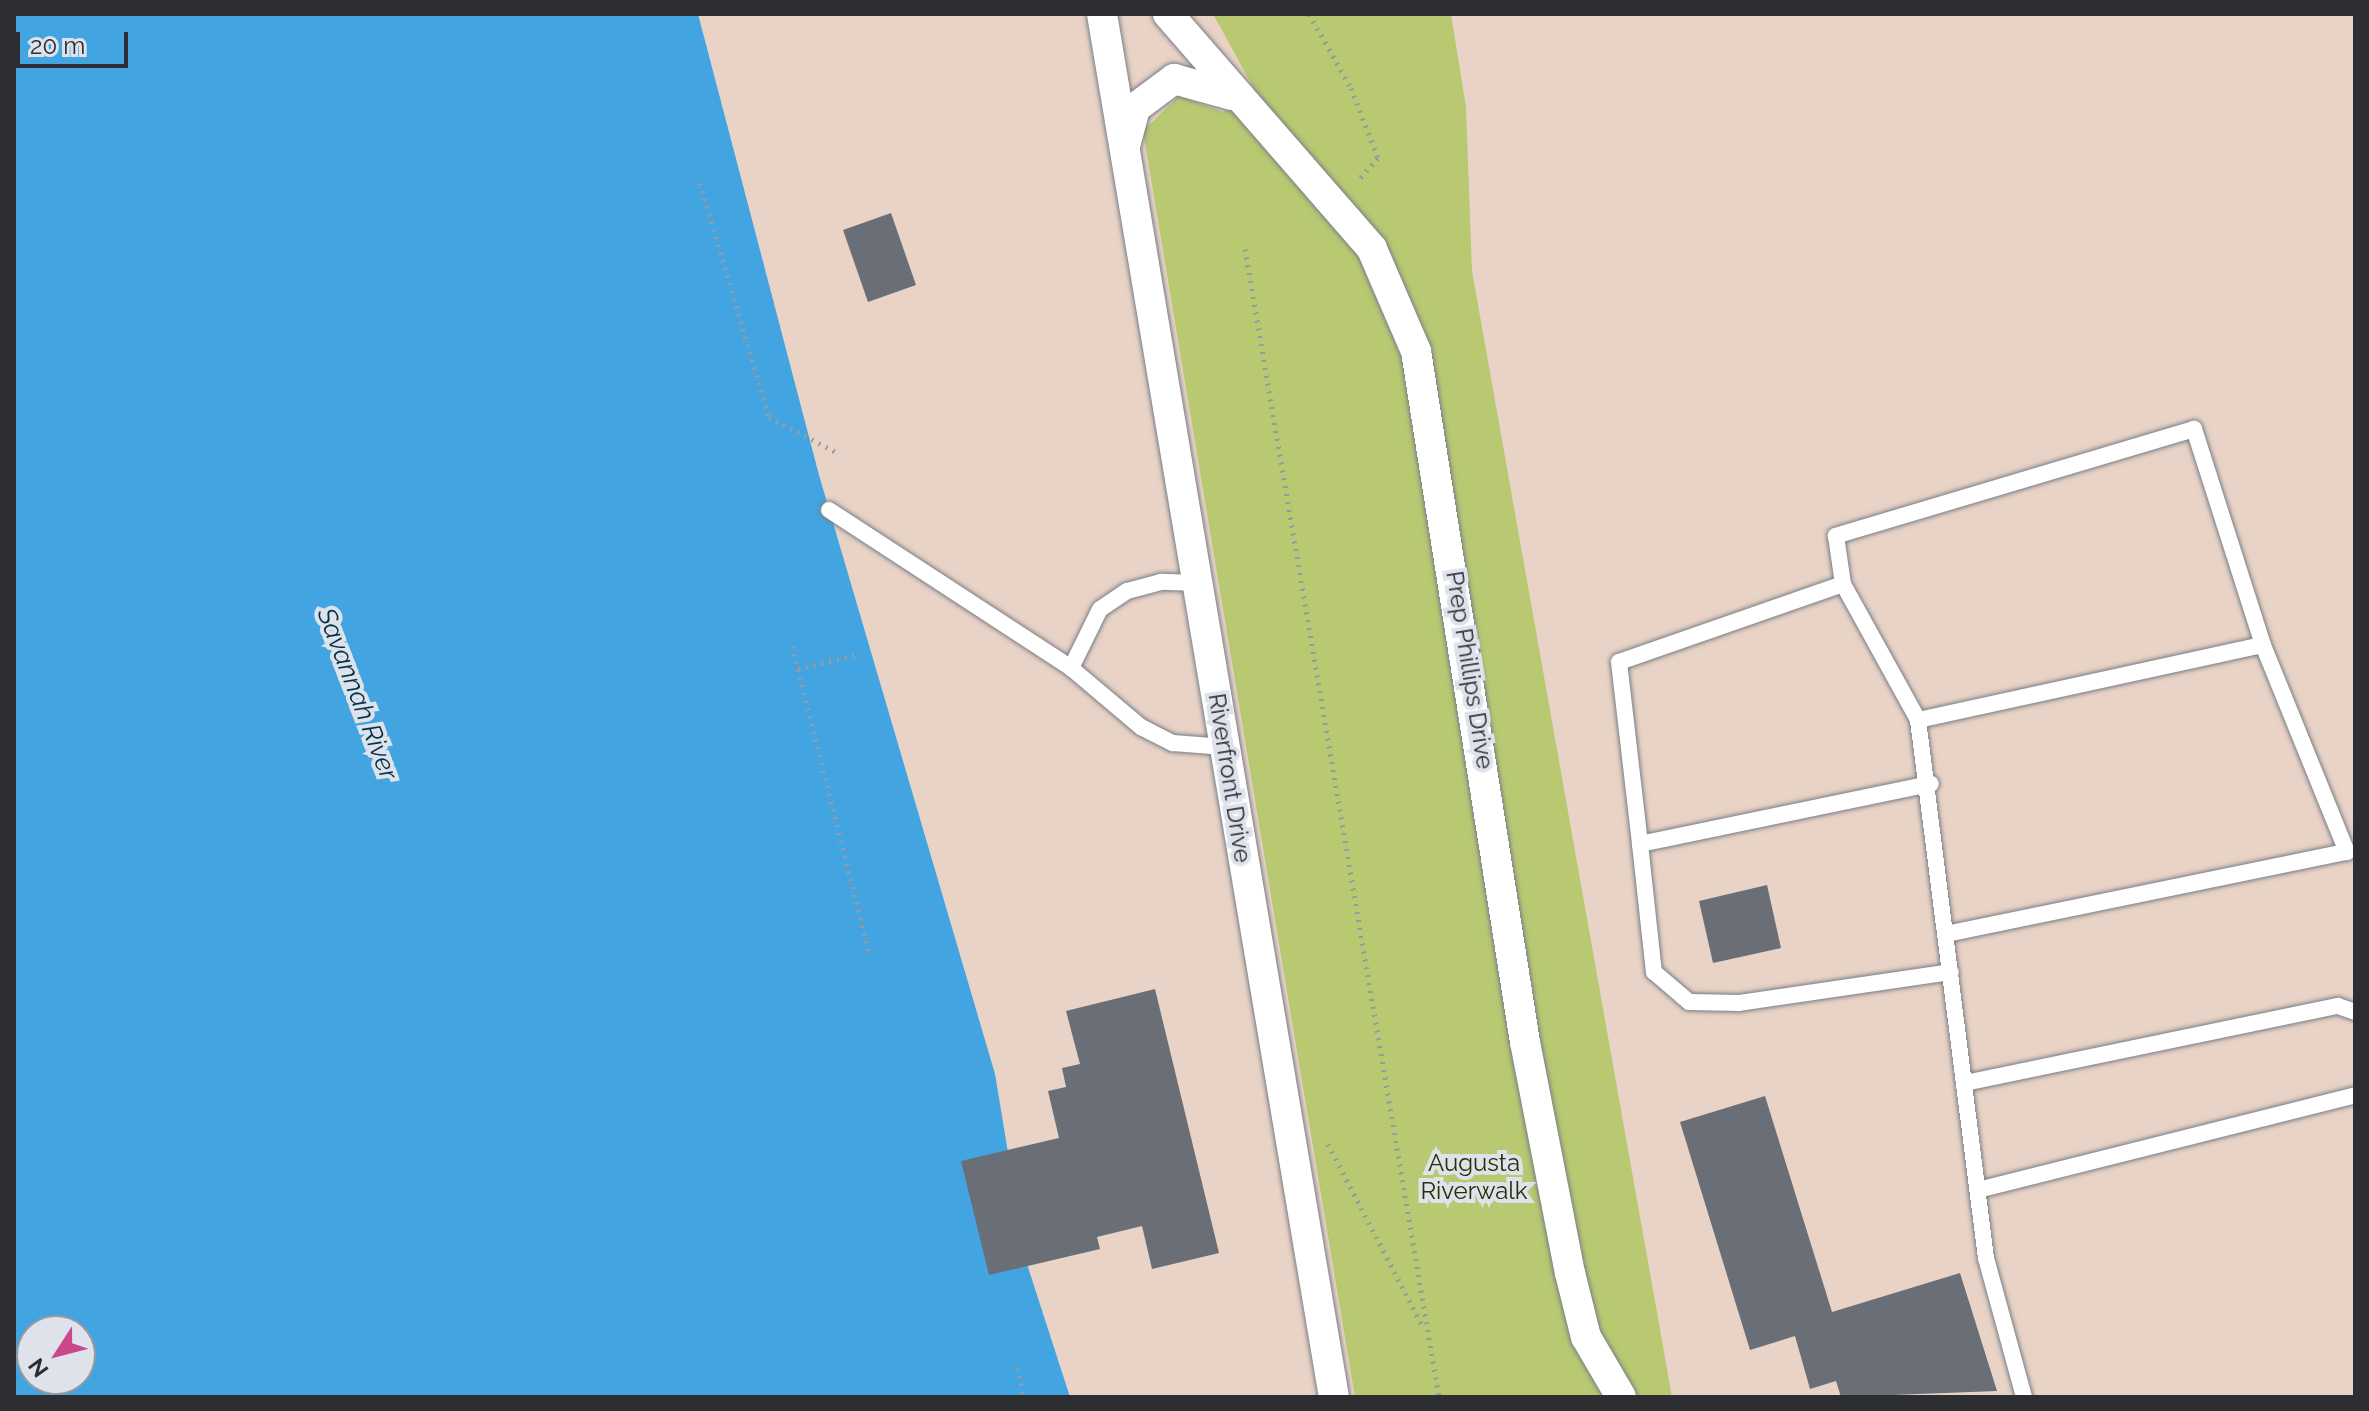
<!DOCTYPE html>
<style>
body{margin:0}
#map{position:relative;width:2369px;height:1411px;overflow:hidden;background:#dde2eb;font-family:Raleway,sans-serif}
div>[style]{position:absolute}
.commercial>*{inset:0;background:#e9d3c6}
.green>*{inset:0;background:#b8c972}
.water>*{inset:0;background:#42a5e1}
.building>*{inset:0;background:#6a6e76}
.path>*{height:5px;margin-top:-2.5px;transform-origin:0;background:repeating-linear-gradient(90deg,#969aa1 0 2px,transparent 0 8px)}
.roads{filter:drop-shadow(0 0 2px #797e86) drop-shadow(0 0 2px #797e86)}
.service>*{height:16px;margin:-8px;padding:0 8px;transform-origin:8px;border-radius:8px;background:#fff}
.minor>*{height:30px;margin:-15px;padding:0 15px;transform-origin:15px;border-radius:15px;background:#fff}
span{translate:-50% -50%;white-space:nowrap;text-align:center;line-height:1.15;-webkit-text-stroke:8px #dde2eb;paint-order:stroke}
.street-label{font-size:24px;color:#2c2e31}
.park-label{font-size:24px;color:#282f04}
.water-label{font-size:26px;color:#053149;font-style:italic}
.frame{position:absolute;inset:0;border:16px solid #2c2e31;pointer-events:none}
.north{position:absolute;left:16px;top:1315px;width:80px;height:80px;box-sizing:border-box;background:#dde2eb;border:2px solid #969aa1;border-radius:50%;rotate:234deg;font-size:22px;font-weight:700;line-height:32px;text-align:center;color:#2c2e31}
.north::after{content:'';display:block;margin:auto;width:28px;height:36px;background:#ca478c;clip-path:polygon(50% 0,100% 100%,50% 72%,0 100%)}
.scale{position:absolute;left:16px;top:32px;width:112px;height:36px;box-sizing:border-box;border:4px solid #2c2e31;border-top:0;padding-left:10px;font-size:24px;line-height:28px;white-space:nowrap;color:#2c2e31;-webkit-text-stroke:6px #dde2eb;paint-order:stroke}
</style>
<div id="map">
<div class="commercial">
<div style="clip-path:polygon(449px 14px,2355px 14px,2355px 1397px,839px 1397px)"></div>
</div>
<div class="green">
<div style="clip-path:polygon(1213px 14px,1451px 14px,1466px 107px,1472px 271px,1672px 1397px,1355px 1397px,1143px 131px,1179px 96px,1223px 112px,1259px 98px)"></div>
</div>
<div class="water">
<div style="clip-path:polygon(evenodd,14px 14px,698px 14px,819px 475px,995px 1074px,1026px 1261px,1070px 1397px,14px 1397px,14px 14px,32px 1331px,80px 1331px,80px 1379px,32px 1379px,32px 1331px)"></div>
</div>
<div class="building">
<div style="clip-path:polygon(891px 213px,916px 285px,868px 302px,843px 230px)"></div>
<div style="clip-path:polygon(1767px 885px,1781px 948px,1713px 963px,1699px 901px)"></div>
<div style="clip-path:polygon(1155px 989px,1219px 1253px,1152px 1269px,1142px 1226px,1097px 1237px,1100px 1249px,989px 1275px,961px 1161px,1059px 1138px,1048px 1091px,1066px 1087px,1062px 1068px,1080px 1064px,1066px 1011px)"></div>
<div style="clip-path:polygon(1765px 1096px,1832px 1312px,1960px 1273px,1997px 1391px,1841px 1397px,1836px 1381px,1810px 1389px,1795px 1336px,1750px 1350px,1680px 1122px)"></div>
</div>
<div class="path">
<div style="left:1309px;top:14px;width:85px;rotate:60.4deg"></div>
<div style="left:1351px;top:88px;width:75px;rotate:68.9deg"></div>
<div style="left:1378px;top:158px;width:31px;rotate:132deg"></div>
<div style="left:700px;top:183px;width:244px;rotate:73.6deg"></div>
<div style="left:769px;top:417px;width:78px;rotate:27.6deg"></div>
<div style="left:1245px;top:249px;width:1164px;rotate:80.41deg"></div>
<div style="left:792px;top:646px;width:316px;rotate:75.9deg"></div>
<div style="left:798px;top:669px;width:63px;rotate:-13.8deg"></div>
<div style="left:1328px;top:1144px;width:206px;rotate:62.6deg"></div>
<div style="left:1017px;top:1368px;width:30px;rotate:75deg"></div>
</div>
<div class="roads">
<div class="service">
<div style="left:829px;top:510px;width:289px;rotate:33.1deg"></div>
<div style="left:1198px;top:583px;width:37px;rotate:-178deg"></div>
<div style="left:1161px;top:582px;width:35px;rotate:165deg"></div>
<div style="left:1127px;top:591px;width:32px;rotate:146deg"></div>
<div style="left:1100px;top:609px;width:66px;rotate:116.2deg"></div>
<div style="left:1071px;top:668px;width:92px;rotate:40.1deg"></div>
<div style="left:1141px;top:727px;width:36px;rotate:27deg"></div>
<div style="left:1173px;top:743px;width:52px;rotate:4.4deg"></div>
<div style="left:1843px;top:584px;width:237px;rotate:160.8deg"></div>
<div style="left:1619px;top:662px;width:183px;rotate:83.4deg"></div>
<div style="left:1640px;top:844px;width:297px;rotate:-11.7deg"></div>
<div style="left:1918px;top:720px;width:353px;rotate:-12.3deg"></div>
<div style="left:1640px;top:844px;width:129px;rotate:83.8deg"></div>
<div style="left:1654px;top:972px;width:46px;rotate:40.6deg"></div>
<div style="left:1689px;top:1002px;width:50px;rotate:1.1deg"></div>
<div style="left:1739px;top:1003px;width:214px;rotate:-8.3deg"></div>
<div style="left:1946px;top:934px;width:409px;rotate:-11.6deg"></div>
<div style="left:2347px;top:852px;width:223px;rotate:-112.1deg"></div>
<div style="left:2263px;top:645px;width:227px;rotate:-107.7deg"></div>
<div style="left:2194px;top:429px;width:374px;rotate:163.4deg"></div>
<div style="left:1836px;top:536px;width:49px;rotate:81.7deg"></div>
<div style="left:1843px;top:584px;width:155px;rotate:61.1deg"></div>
<div style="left:1918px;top:720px;width:542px;rotate:82.8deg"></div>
<div style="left:1986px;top:1258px;width:144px;rotate:74.7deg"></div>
<div style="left:1965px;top:1083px;width:381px;rotate:-11.7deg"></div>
<div style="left:2338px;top:1006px;width:18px;rotate:19deg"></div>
<div style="left:1978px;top:1190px;width:389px;rotate:-14.1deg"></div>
</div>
<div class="minor">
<div style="left:1102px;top:14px;width:1402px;rotate:80.48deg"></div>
<div style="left:1168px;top:14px;width:311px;rotate:49deg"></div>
<div style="left:1372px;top:249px;width:111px;rotate:66.7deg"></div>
<div style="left:1416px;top:351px;width:700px;rotate:81.04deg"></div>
<div style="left:1525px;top:1042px;width:235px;rotate:79deg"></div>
<div style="left:1570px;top:1273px;width:66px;rotate:76deg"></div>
<div style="left:1586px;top:1337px;width:69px;rotate:59.7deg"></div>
<div style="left:1126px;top:142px;width:35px;rotate:-75deg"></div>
<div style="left:1135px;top:108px;width:49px;rotate:-36.6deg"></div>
<div style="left:1174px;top:79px;width:60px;rotate:15.4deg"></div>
</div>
</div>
<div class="street-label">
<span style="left:1470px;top:670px;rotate:81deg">Prep Phillips Drive</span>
<span style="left:1230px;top:778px;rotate:81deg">Riverfront Drive</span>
</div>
<div class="park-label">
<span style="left:1474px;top:1177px">Augusta<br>Riverwalk</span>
</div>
<div class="water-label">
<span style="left:357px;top:694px;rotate:69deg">Savannah River</span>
</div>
<div class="frame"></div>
<div class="north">N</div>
<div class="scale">20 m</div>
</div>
